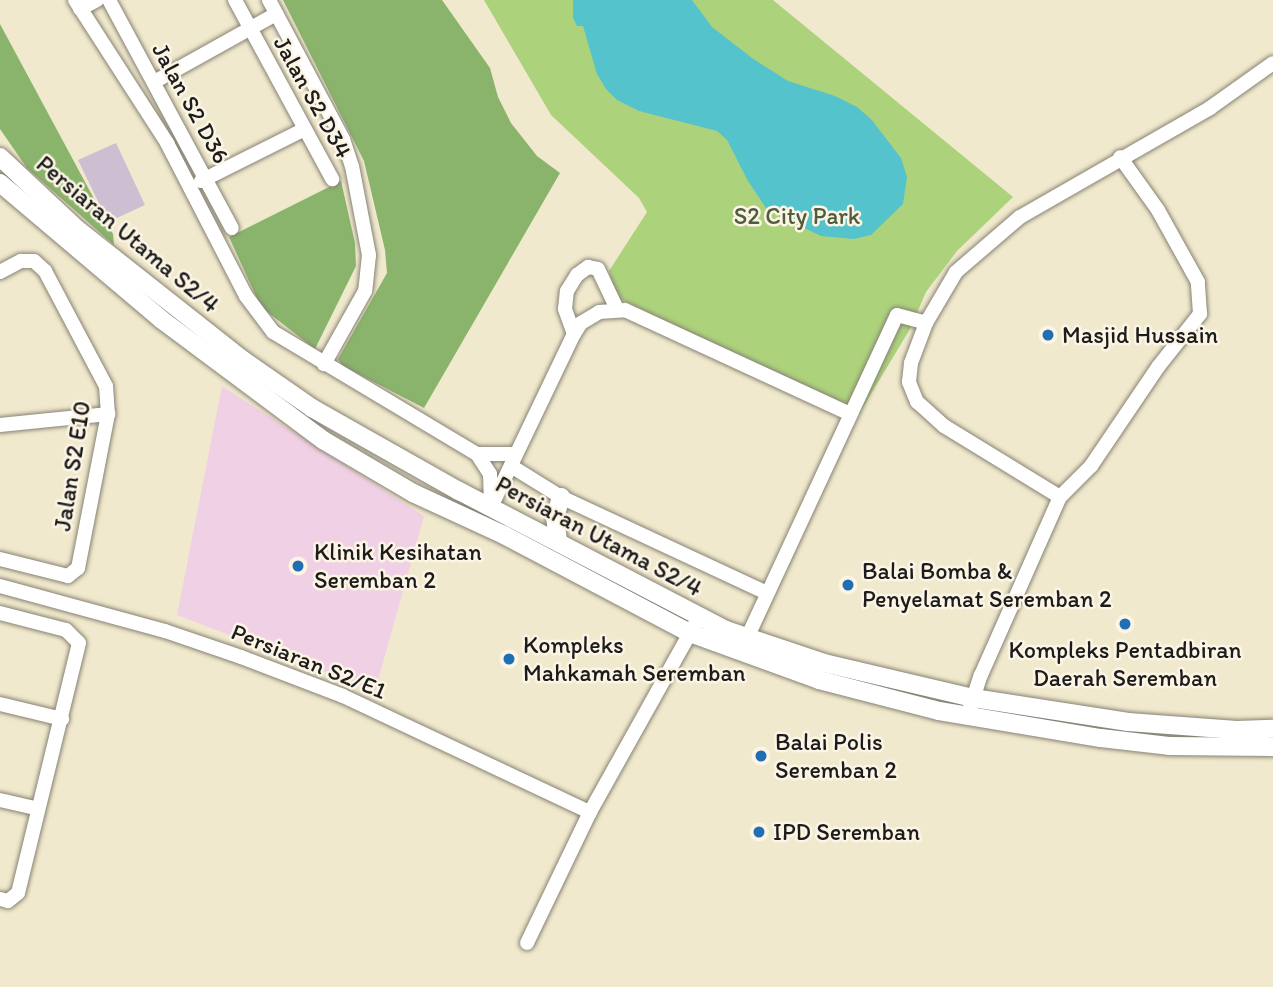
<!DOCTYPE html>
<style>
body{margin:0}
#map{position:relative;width:1273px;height:987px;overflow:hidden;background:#f1e9cd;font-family:Itim,sans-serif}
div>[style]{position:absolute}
.built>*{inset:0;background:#f0d0e4}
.industrial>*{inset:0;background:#cebed1}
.green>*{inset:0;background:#add27c}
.forest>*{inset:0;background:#8ab46c}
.water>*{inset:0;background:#55c3cc}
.roads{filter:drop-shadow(0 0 2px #868274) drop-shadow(0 0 2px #868274)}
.minor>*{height:14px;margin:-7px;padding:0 7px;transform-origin:7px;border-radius:7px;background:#fff}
.major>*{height:18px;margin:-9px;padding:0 9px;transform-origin:9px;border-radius:9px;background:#fff}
.dots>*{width:19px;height:19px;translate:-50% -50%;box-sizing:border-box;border:4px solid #fcf5e5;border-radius:50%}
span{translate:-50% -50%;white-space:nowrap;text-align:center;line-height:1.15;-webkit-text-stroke:5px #fcf5e5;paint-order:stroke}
.street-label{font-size:24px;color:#1c1c1c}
.park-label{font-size:24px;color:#4f5c3e}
.poi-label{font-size:24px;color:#1c1c1c}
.left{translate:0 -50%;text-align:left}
</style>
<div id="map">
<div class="built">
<div style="clip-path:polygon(222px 386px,424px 516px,375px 691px,177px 615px)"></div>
</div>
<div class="industrial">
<div style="clip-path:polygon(116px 143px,145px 205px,108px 222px,78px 160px)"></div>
</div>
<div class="green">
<div style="clip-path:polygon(484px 0,773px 0,1013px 197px,957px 251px,926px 292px,910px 329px,859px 414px,616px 297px,609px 271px,647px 212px,639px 198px,551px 115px)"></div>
</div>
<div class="forest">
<div style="clip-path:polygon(283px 0,442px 0,490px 68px,498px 97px,511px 123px,537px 156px,560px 173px,424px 408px,343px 366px,338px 359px,387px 273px,385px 250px,364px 161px)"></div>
<div style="clip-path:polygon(0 24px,113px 234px,114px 245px,27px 168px,0 129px)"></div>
<div style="clip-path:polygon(341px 181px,355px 243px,356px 266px,315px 349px,261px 307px,229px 237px)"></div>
</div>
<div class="water">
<div style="clip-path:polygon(573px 0,692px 0,712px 27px,752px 58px,788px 81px,835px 96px,857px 107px,871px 119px,901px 158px,907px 177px,903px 204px,871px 235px,854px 239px,821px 236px,779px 216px,766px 208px,748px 181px,727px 140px,717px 131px,639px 111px,617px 100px,606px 89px,597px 74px,583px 26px,577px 26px,573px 18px)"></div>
</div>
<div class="roads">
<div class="minor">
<div style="left:75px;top:0;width:170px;rotate:57.2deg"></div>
<div style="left:167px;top:143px;width:172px;rotate:62.7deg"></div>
<div style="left:246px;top:296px;width:45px;rotate:53.1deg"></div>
<div style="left:273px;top:332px;width:238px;rotate:30.9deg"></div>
<div style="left:477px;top:454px;width:38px"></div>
<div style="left:109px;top:0;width:259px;rotate:61.7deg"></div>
<div style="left:235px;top:0;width:204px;rotate:61.5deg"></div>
<div style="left:269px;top:0;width:157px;rotate:62deg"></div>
<div style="left:343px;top:139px;width:28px;rotate:72deg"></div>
<div style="left:352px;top:166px;width:91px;rotate:79.2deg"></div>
<div style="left:369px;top:255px;width:36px;rotate:96deg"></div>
<div style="left:365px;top:291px;width:84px;rotate:119.3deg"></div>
<div style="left:80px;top:9px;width:19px;rotate:-28deg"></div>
<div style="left:154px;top:82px;width:140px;rotate:-29.1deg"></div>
<div style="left:201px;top:181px;width:114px;rotate:-26.6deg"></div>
<div style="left:0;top:272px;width:24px;rotate:-28deg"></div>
<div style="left:21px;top:261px;width:13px"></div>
<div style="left:34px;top:261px;width:15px;rotate:42deg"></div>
<div style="left:45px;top:271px;width:130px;rotate:62.1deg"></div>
<div style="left:106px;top:386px;width:28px;rotate:86deg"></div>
<div style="left:108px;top:414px;width:157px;rotate:101deg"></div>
<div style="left:78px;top:568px;width:13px;rotate:141deg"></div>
<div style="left:68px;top:576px;width:70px;rotate:-166deg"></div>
<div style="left:574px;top:334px;width:27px;rotate:-110deg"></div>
<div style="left:565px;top:309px;width:18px;rotate:-84deg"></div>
<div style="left:567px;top:291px;width:19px;rotate:-58deg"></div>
<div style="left:577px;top:275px;width:14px;rotate:-36deg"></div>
<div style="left:588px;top:267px;width:10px;rotate:11deg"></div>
<div style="left:598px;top:269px;width:44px;rotate:64.6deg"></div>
<div style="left:0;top:425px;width:109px;rotate:-5.8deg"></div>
<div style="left:477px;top:454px;width:24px;rotate:57deg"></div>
<div style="left:490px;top:474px;width:25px;rotate:88deg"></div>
<div style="left:511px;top:466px;width:59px;rotate:31.8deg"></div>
<div style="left:561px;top:497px;width:227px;rotate:25deg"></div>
<div style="left:1060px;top:497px;width:44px;rotate:-45deg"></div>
<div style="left:1091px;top:466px;width:120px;rotate:-55.9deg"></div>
<div style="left:1158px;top:367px;width:68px;rotate:-51.6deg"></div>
<div style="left:1200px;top:314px;width:32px;rotate:-94deg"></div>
<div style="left:1198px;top:282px;width:82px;rotate:-119.1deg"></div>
<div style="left:1158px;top:210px;width:65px;rotate:-125.6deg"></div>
<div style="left:491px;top:507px;width:192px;rotate:-64.4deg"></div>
<div style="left:574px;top:334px;width:13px;rotate:-58deg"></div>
<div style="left:581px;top:323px;width:21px;rotate:-31deg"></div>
<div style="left:599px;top:312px;width:26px;rotate:-4deg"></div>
<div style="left:625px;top:310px;width:248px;rotate:24.8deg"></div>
<div style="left:0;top:586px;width:171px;rotate:15.3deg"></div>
<div style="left:165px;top:631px;width:80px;rotate:18.9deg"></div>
<div style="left:241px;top:657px;width:109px;rotate:20.9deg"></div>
<div style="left:343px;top:696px;width:273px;rotate:25.2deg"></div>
<div style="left:0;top:613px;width:68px;rotate:14.4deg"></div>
<div style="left:66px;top:630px;width:18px;rotate:45deg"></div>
<div style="left:79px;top:643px;width:257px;rotate:103.7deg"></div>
<div style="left:18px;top:893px;width:13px;rotate:141deg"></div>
<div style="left:8px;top:901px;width:8px;rotate:-166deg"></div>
<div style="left:747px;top:638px;width:356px;rotate:-65.1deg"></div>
<div style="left:897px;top:315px;width:30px;rotate:15deg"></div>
<div style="left:0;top:704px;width:64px;rotate:13.6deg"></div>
<div style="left:970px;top:708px;width:35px;rotate:-72deg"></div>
<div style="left:981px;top:675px;width:195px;rotate:-66.1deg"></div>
<div style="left:1060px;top:497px;width:136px;rotate:-148.5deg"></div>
<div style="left:944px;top:426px;width:36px;rotate:-138deg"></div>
<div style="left:917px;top:402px;width:22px;rotate:-112deg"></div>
<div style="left:909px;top:382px;width:19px;rotate:-84deg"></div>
<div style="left:911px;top:363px;width:43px;rotate:-69.4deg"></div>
<div style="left:926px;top:323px;width:59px;rotate:-59.5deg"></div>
<div style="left:956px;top:272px;width:84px;rotate:-40.7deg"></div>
<div style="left:1020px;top:217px;width:219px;rotate:-29.8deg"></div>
<div style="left:1210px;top:108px;width:77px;rotate:-35.5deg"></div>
<div style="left:0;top:800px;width:39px;rotate:13deg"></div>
<div style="left:527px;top:943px;width:145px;rotate:-64.3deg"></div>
<div style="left:590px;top:812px;width:215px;rotate:-60.8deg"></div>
</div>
<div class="major">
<div style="left:0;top:157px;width:105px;rotate:43.1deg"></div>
<div style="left:77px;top:229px;width:211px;rotate:38.3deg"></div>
<div style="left:243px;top:360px;width:84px;rotate:34.8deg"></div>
<div style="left:312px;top:408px;width:169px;rotate:29.5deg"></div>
<div style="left:459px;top:491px;width:301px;rotate:27.5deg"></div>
<div style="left:726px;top:630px;width:103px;rotate:18.6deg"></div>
<div style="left:824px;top:663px;width:153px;rotate:13.2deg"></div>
<div style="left:973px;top:698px;width:157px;rotate:8.8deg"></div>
<div style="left:1128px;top:722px;width:109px;rotate:4.2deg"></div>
<div style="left:1237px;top:730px;width:36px;rotate:-2deg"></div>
<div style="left:0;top:183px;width:212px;rotate:40.2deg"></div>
<div style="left:162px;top:320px;width:201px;rotate:36.7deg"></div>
<div style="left:323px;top:440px;width:104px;rotate:30.5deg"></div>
<div style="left:413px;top:493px;width:100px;rotate:24.8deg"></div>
<div style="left:504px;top:535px;width:210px;rotate:27.8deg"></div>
<div style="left:690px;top:633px;width:137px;rotate:20deg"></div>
<div style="left:819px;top:680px;width:124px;rotate:14.5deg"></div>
<div style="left:939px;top:711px;width:164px;rotate:9.5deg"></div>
<div style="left:1101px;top:738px;width:68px;rotate:6.7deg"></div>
<div style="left:1169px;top:746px;width:104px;rotate:0.6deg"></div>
<div style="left:558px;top:541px;width:24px;rotate:-97deg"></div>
<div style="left:555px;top:517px;width:21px;rotate:-73deg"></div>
</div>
</div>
<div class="dots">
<div style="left:1048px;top:335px;background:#1f6fb2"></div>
<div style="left:298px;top:566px;background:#1f6fb2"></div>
<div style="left:848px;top:585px;background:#1f6fb2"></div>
<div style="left:1125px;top:624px;background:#1f6fb2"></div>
<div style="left:509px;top:659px;background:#1f6fb2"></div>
<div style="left:761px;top:756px;background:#1f6fb2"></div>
<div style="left:759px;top:832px;background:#1f6fb2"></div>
</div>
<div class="street-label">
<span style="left:313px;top:97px;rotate:61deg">Jalan S2 D34</span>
<span style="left:191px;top:103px;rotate:61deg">Jalan S2 D36</span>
<span style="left:128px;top:234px;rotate:40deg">Persiaran Utama S2/4</span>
<span style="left:72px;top:466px;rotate:-81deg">Jalan S2 E10</span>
<span style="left:599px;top:536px;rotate:28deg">Persiaran Utama S2/4</span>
<span style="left:309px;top:661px;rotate:22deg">Persiaran S2/E1</span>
</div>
<div class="park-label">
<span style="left:797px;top:216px">S2 City Park</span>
</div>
<div class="poi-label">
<span class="left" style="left:1062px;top:335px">Masjid Hussain</span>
<span class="left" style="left:314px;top:566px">Klinik Kesihatan<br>Seremban 2</span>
<span class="left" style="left:862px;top:585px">Balai Bomba &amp;<br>Penyelamat Seremban 2</span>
<span class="left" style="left:523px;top:659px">Kompleks<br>Mahkamah Seremban</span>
<span style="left:1125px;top:664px">Kompleks Pentadbiran<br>Daerah Seremban</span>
<span class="left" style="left:775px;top:756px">Balai Polis<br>Seremban 2</span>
<span class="left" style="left:773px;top:832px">IPD Seremban</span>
</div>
</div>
